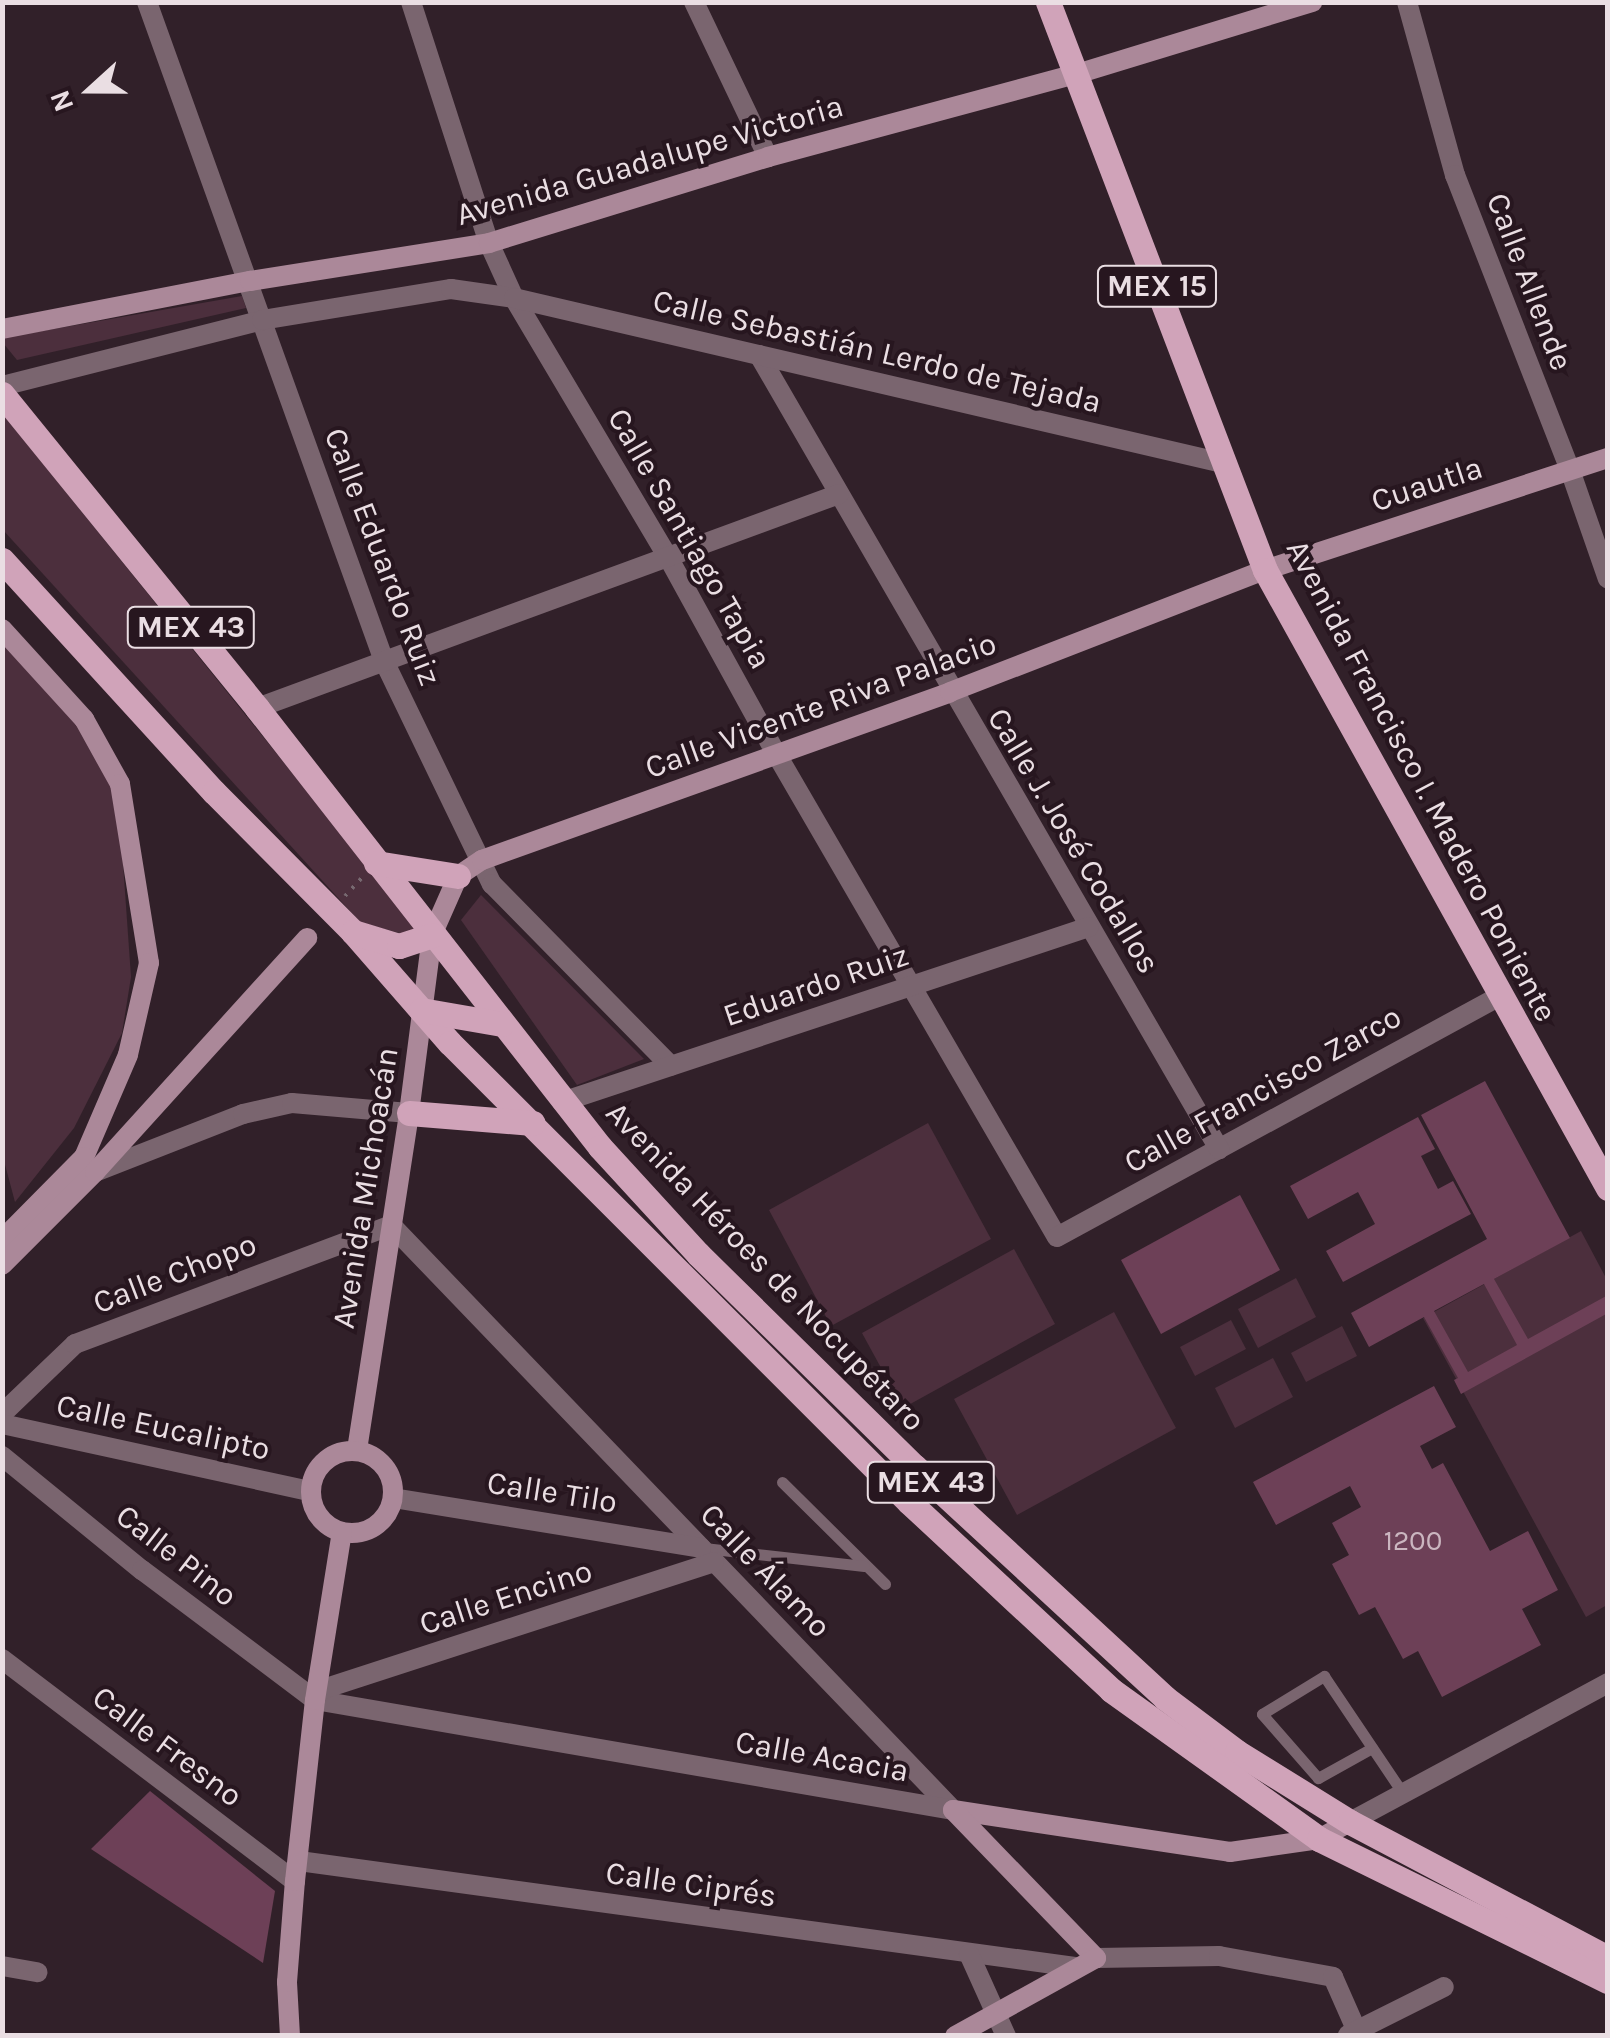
<!DOCTYPE html>
<meta charset="utf-8">
<style>
body{margin:0}
#map{position:relative;width:1610px;height:2038px;overflow:hidden;background:#312029;font-family:Karla,sans-serif}
div>[style]{position:absolute}
.green>*{inset:0;background:#4c2f3d}
.building>*{inset:0;background:#6d4057}
.path>*{height:4px;margin-top:-2px;transform-origin:0;background:repeating-linear-gradient(90deg,#776870 0 2.5px,transparent 0 10.5px)}
.lane>*{height:11px;margin:-5.5px;padding:0 5.5px;transform-origin:5.5px;border-radius:5.5px;background:#7a656f}
.street>*{height:20px;margin:-10px;padding:0 10px;transform-origin:10px;border-radius:10px;background:#7a656f}
.secondary>*{height:20px;margin:-10px;padding:0 10px;transform-origin:10px;border-radius:10px;background:#ab8899}
.secondary>.ring{margin:-10px;padding:0;box-sizing:content-box;background:none;border:20px solid #ab8899;border-radius:50%}
.primary>*{height:25px;margin:-12.5px;padding:0 12.5px;transform-origin:12.5px;border-radius:12.5px;background:#d0a3b9}
span{translate:-50% -50%;white-space:nowrap;text-align:center;line-height:1.15;-webkit-text-stroke:8px #27161f;paint-order:stroke}
.number-label{font-size:28px;color:#cbb6c0}
.number-label span{-webkit-text-stroke-width:0}
.shield-label span{padding:2px 8px;background:#27161f;border:2px solid;border-radius:8px;-webkit-text-stroke-width:0}
.shield-label{font-size:30px;color:#eadee3;font-weight:700}
.street-label{font-size:32px;color:#eadee3}
.frame{position:absolute;inset:0;border:5px solid #eadee3;pointer-events:none}
.north{position:absolute;left:40px;top:40px;width:100px;height:100px;-webkit-text-stroke:8px #27161f;paint-order:stroke;rotate:249deg;font-size:28px;font-weight:700;line-height:40px;text-align:center;color:#eadee3}
.north::after{content:'';display:block;margin:auto;width:35px;height:45px;background:#eadee3;clip-path:polygon(50% 0,100% 100%,50% 72%,0 100%)}
</style>
<div id="map">
<div class="green">
<div style="clip-path:polygon(242px 296px,246px 308px,17px 360px,3px 343px,2px 338px)"></div>
<div style="clip-path:polygon(3px 414px,418px 929px,413px 937px,360px 922px,3px 530px)"></div>
<div style="clip-path:polygon(3px 639px,96px 746px,119px 807px,131px 977px,122px 1033px,74px 1128px,15px 1202px,3px 1157px)"></div>
<div style="clip-path:polygon(481px 895px,644px 1059px,577px 1085px,461px 920px)"></div>
<div style="clip-path:polygon(928px 1123px,991px 1239px,831px 1326px,769px 1210px)"></div>
<div style="clip-path:polygon(1581px 1231px,1607px 1280px,1607px 1605px,1586px 1617px,1423px 1318px)"></div>
<div style="clip-path:polygon(1014px 1249px,1055px 1324px,903px 1408px,862px 1333px)"></div>
<div style="clip-path:polygon(1296px 1278px,1316px 1317px,1258px 1348px,1238px 1309px)"></div>
<div style="clip-path:polygon(1114px 1312px,1176px 1428px,1017px 1515px,954px 1399px)"></div>
<div style="clip-path:polygon(1231px 1320px,1246px 1349px,1195px 1376px,1180px 1347px)"></div>
<div style="clip-path:polygon(1342px 1326px,1357px 1356px,1306px 1382px,1291px 1353px)"></div>
<div style="clip-path:polygon(1273px 1358px,1293px 1397px,1235px 1428px,1215px 1388px)"></div>
</div>
<div class="building">
<div style="clip-path:polygon(evenodd,1485px 1081px,1570px 1238px,1494px 1279px,1528px 1339px,1608px 1295px,1608px 1313px,1461px 1394px,1454px 1380px,1458px 1378px,1424px 1317px,1369px 1347px,1351px 1313px,1487px 1239px,1421px 1115px,1485px 1081px,1484px 1284px,1517px 1345px,1468px 1372px,1434px 1311px,1484px 1284px)"></div>
<div style="clip-path:polygon(1418px 1117px,1435px 1149px,1421px 1156px,1438px 1189px,1453px 1181px,1471px 1214px,1343px 1282px,1326px 1251px,1375px 1224px,1358px 1192px,1308px 1219px,1290px 1186px)"></div>
<div style="clip-path:polygon(1240px 1195px,1280px 1270px,1161px 1334px,1121px 1260px)"></div>
<div style="clip-path:polygon(1434px 1386px,1456px 1427px,1420px 1446px,1432px 1469px,1443px 1463px,1490px 1551px,1528px 1531px,1558px 1590px,1522px 1609px,1541px 1645px,1442px 1697px,1418px 1651px,1403px 1659px,1375px 1607px,1359px 1615px,1332px 1564px,1349px 1555px,1332px 1523px,1361px 1507px,1350px 1486px,1276px 1525px,1253px 1482px)"></div>
<div style="clip-path:polygon(150px 1791px,275px 1891px,263px 1963px,91px 1849px)"></div>
</div>
<div class="path">
<div style="left:345px;top:896px;width:26px;rotate:-47deg"></div>
</div>
<div class="lane">
<div style="left:782px;top:1482px;width:145px;rotate:44.7deg"></div>
<div style="left:704px;top:1548px;width:161px;rotate:6.4deg"></div>
<div style="left:1372px;top:1748px;width:62px;rotate:150.9deg"></div>
<div style="left:1318px;top:1778px;width:85px;rotate:-131.2deg"></div>
<div style="left:1262px;top:1714px;width:73px;rotate:-31.5deg"></div>
<div style="left:1324px;top:1676px;width:143px;rotate:56.1deg"></div>
</div>
<div class="street">
<div style="left:147px;top:2px;width:700px;rotate:70.22deg"></div>
<div style="left:384px;top:661px;width:248px;rotate:64.2deg"></div>
<div style="left:492px;top:884px;width:255px;rotate:45.5deg"></div>
<div style="left:411px;top:2px;width:253px;rotate:72.1deg"></div>
<div style="left:489px;top:243px;width:60px;rotate:65.6deg"></div>
<div style="left:514px;top:298px;width:301px;rotate:59.3deg"></div>
<div style="left:668px;top:557px;width:226px;rotate:61.2deg"></div>
<div style="left:777px;top:755px;width:557px;rotate:59.85deg"></div>
<div style="left:1057px;top:1237px;width:502px;rotate:-28.56deg"></div>
<div style="left:694px;top:2px;width:172px;rotate:64.5deg"></div>
<div style="left:1407px;top:2px;width:180px;rotate:74.5deg"></div>
<div style="left:1455px;top:175px;width:317px;rotate:68.7deg"></div>
<div style="left:1570px;top:470px;width:115px;rotate:70.8deg"></div>
<div style="left:759px;top:355px;width:918px;rotate:59.91deg"></div>
<div style="left:2px;top:386px;width:268px;rotate:-14.2deg"></div>
<div style="left:262px;top:320px;width:192px;rotate:-9.3deg"></div>
<div style="left:451px;top:289px;width:64px;rotate:8.1deg"></div>
<div style="left:514px;top:298px;width:732px;rotate:13.11deg"></div>
<div style="left:257px;top:708px;width:620px;rotate:-20.19deg"></div>
<div style="left:562px;top:1102px;width:555px;rotate:-18.37deg"></div>
<div style="left:95px;top:1172px;width:159px;rotate:-21.4deg"></div>
<div style="left:243px;top:1114px;width:50px;rotate:-12.7deg"></div>
<div style="left:292px;top:1103px;width:117px;rotate:4.9deg"></div>
<div style="left:2px;top:1414px;width:101px;rotate:-43.8deg"></div>
<div style="left:75px;top:1344px;width:338px;rotate:-20.6deg"></div>
<div style="left:391px;top:1225px;width:811px;rotate:46.15deg"></div>
<div style="left:2px;top:1424px;width:315px;rotate:12.3deg"></div>
<div style="left:2px;top:1456px;width:181px;rotate:39.2deg"></div>
<div style="left:142px;top:1570px;width:216px;rotate:36.9deg"></div>
<div style="left:315px;top:1700px;width:647px;rotate:9.78deg"></div>
<div style="left:393px;top:1498px;width:312px;rotate:9.2deg"></div>
<div style="left:2px;top:1659px;width:368px;rotate:37.2deg"></div>
<div style="left:317px;top:1691px;width:417px;rotate:-18deg"></div>
<div style="left:1350px;top:1822px;width:293px;rotate:-28.3deg"></div>
<div style="left:299px;top:1861px;width:783px;rotate:7.78deg"></div>
<div style="left:969px;top:1954px;width:90px;rotate:65.7deg"></div>
<div style="left:1096px;top:1958px;width:123px;rotate:-0.9deg"></div>
<div style="left:1219px;top:1956px;width:116px;rotate:10.4deg"></div>
<div style="left:1333px;top:1977px;width:64px;rotate:66.2deg"></div>
<div style="left:2px;top:1966px;width:36px;rotate:10deg"></div>
<div style="left:1348px;top:2035px;width:107px;rotate:-26.6deg"></div>
</div>
<div class="secondary">
<div style="left:2px;top:329px;width:253px;rotate:-11deg"></div>
<div style="left:250px;top:281px;width:242px;rotate:-9deg"></div>
<div style="left:489px;top:243px;width:292px;rotate:-17.1deg"></div>
<div style="left:768px;top:157px;width:323px;rotate:-15.1deg"></div>
<div style="left:1080px;top:73px;width:243px;rotate:-17deg"></div>
<div style="left:2px;top:629px;width:122px;rotate:47.7deg"></div>
<div style="left:84px;top:719px;width:74px;rotate:61deg"></div>
<div style="left:120px;top:784px;width:181px;rotate:80.8deg"></div>
<div style="left:149px;top:963px;width:94px;rotate:102.9deg"></div>
<div style="left:128px;top:1055px;width:111px;rotate:113.3deg"></div>
<div style="left:84px;top:1157px;width:117px;rotate:134.7deg"></div>
<div style="left:2px;top:1265px;width:132px;rotate:-45deg"></div>
<div style="left:95px;top:1172px;width:316px;rotate:-47.8deg"></div>
<div style="left:357px;top:1450px;width:341px;rotate:-81.2deg"></div>
<div style="left:409px;top:1113px;width:179px;rotate:-82.6deg"></div>
<div style="left:432px;top:935px;width:64px;rotate:-66.2deg"></div>
<div style="left:458px;top:876px;width:29px;rotate:-34deg"></div>
<div style="left:482px;top:860px;width:497px;rotate:-19.7deg"></div>
<div style="left:950px;top:692px;width:338px;rotate:-21.2deg"></div>
<div style="left:1265px;top:570px;width:361px;rotate:-18.1deg"></div>
<div class="ring" style="left:311px;top:1451px;width:62px;height:62px"></div>
<div style="left:953px;top:1810px;width:280px;rotate:8.6deg"></div>
<div style="left:1230px;top:1852px;width:90px;rotate:-8.3deg"></div>
<div style="left:1319px;top:1839px;width:35px;rotate:-29deg"></div>
<div style="left:953px;top:1810px;width:206px;rotate:46deg"></div>
<div style="left:1096px;top:1958px;width:161px;rotate:151deg"></div>
<div style="left:290px;top:2036px;width:54px;rotate:-93.2deg"></div>
<div style="left:287px;top:1982px;width:101px;rotate:-85.5deg"></div>
<div style="left:295px;top:1881px;width:182px;rotate:-83.7deg"></div>
<div style="left:315px;top:1700px;width:170px;rotate:-80.9deg"></div>
</div>
<div class="primary">
<div style="left:1048px;top:2px;width:608px;rotate:69.09deg"></div>
<div style="left:1265px;top:570px;width:707px;rotate:60.97deg"></div>
<div style="left:2px;top:394px;width:405px;rotate:50.9deg"></div>
<div style="left:257px;top:708px;width:557px;rotate:52deg"></div>
<div style="left:600px;top:1147px;width:145px;rotate:47.5deg"></div>
<div style="left:698px;top:1254px;width:304px;rotate:44.5deg"></div>
<div style="left:915px;top:1467px;width:340px;rotate:42.7deg"></div>
<div style="left:1165px;top:1698px;width:90px;rotate:36.9deg"></div>
<div style="left:1237px;top:1752px;width:133px;rotate:31.8deg"></div>
<div style="left:1350px;top:1822px;width:292px;rotate:27.8deg"></div>
<div style="left:2px;top:560px;width:314px;rotate:47.6deg"></div>
<div style="left:214px;top:792px;width:197px;rotate:45.2deg"></div>
<div style="left:353px;top:932px;width:147px;rotate:48.9deg"></div>
<div style="left:450px;top:1043px;width:649px;rotate:45deg"></div>
<div style="left:909px;top:1502px;width:276px;rotate:42.9deg"></div>
<div style="left:1111px;top:1690px;width:256px;rotate:35.6deg"></div>
<div style="left:1319px;top:1839px;width:322px;rotate:26.2deg"></div>
<div style="left:376px;top:863px;width:83px;rotate:9deg"></div>
<div style="left:353px;top:932px;width:48px;rotate:16.9deg"></div>
<div style="left:399px;top:946px;width:35px;rotate:-18deg"></div>
<div style="left:421px;top:1010px;width:82px;rotate:9.8deg"></div>
<div style="left:409px;top:1113px;width:124px;rotate:4.6deg"></div>
</div>
<div class="number-label">
<span style="left:1413px;top:1541px">1200</span>
</div>
<div class="shield-label">
<span style="left:1157px;top:286px">MEX 15</span>
<span style="left:191px;top:627px">MEX 43</span>
<span style="left:931px;top:1482px">MEX 43</span>
</div>
<div class="street-label">
<span style="left:650px;top:161px;rotate:-16deg">Avenida Guadalupe Victoria</span>
<span style="left:1529px;top:282px;rotate:69deg">Calle Allende</span>
<span style="left:877px;top:352px;rotate:13deg">Calle Sebastián Lerdo de Tejada</span>
<span style="left:1427px;top:485px;rotate:-18deg">Cuautla</span>
<span style="left:689px;top:539px;rotate:60deg">Calle Santiago Tapia</span>
<span style="left:382px;top:557px;rotate:69deg">Calle Eduardo Ruiz</span>
<span style="left:821px;top:706px;rotate:-20deg">Calle Vicente Riva Palacio</span>
<span style="left:1421px;top:781px;rotate:62deg">Avenida Francisco I. Madero Poniente</span>
<span style="left:1073px;top:841px;rotate:59deg">Calle J. José Codallos</span>
<span style="left:816px;top:986px;rotate:-19deg">Eduardo Ruiz</span>
<span style="left:1263px;top:1090px;rotate:-29deg">Calle Francisco Zarco</span>
<span style="left:366px;top:1188px;rotate:-81deg">Avenida Michoacán</span>
<span style="left:765px;top:1267px;rotate:46deg">Avenida Héroes de Nocupétaro</span>
<span style="left:175px;top:1274px;rotate:-21deg">Calle Chopo</span>
<span style="left:163px;top:1428px;rotate:12deg">Calle Eucalipto</span>
<span style="left:552px;top:1493px;rotate:9deg">Calle Tilo</span>
<span style="left:176px;top:1556px;rotate:38deg">Calle Pino</span>
<span style="left:765px;top:1571px;rotate:46deg">Calle Álamo</span>
<span style="left:506px;top:1598px;rotate:-18deg">Calle Encino</span>
<span style="left:167px;top:1747px;rotate:37deg">Calle Fresno</span>
<span style="left:822px;top:1757px;rotate:10deg">Calle Acacia</span>
<span style="left:691px;top:1885px;rotate:8deg">Calle Ciprés</span>
</div>
<div class="frame"></div>
<div class="north">N</div>
</div>
